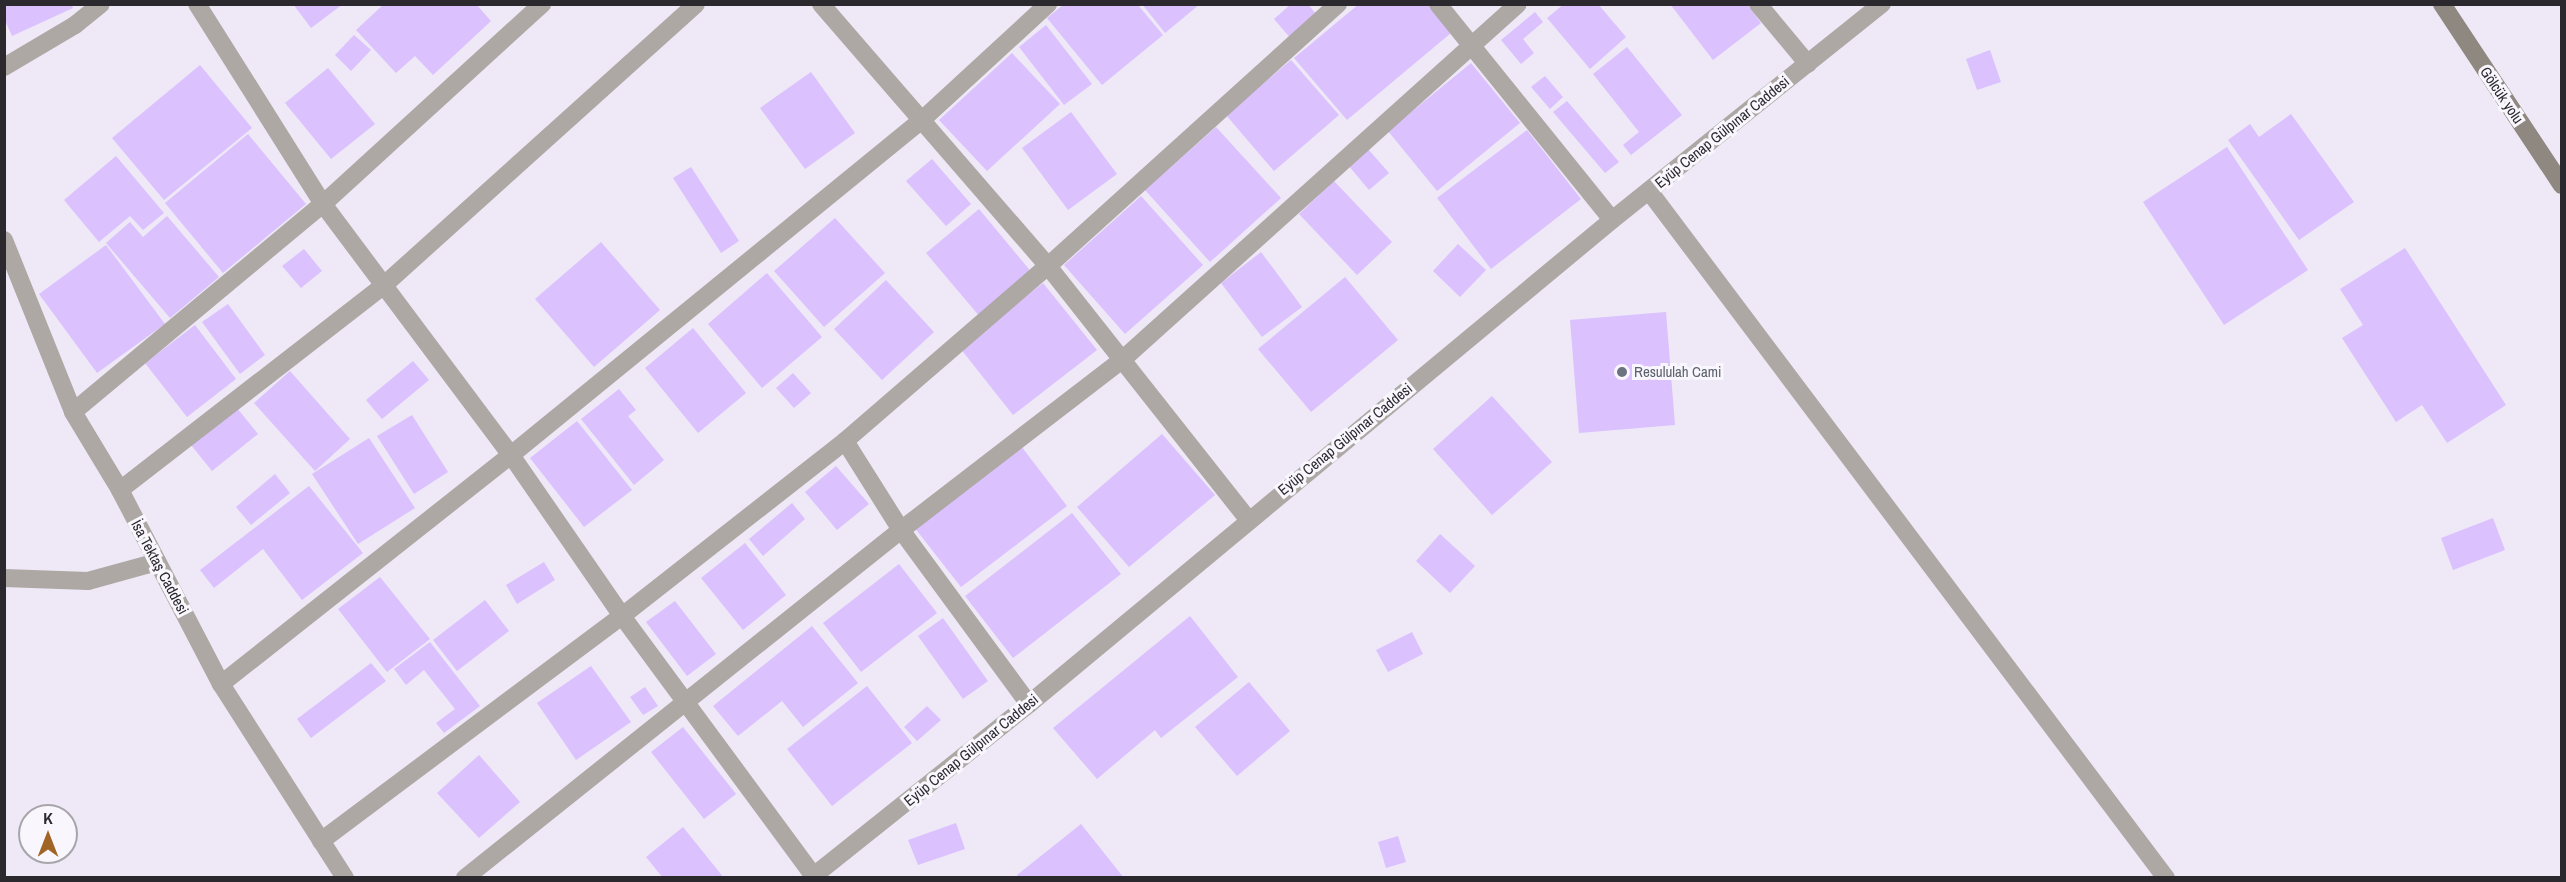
<!DOCTYPE html>
<meta charset="utf-8">
<style>
body{margin:0}
#map{position:relative;width:2566px;height:882px;overflow:hidden;background:#eee8f7;font-family:"Archivo Narrow",sans-serif}
div>[style]{position:absolute}
.building>*{inset:0;background:#dbc1fe}
.minor>*{height:18px;margin:-9px;padding:0 9px;transform-origin:9px;border-radius:9px;background:#ada8a3}
.tertiary>*{height:18px;margin:-9px;padding:0 9px;transform-origin:9px;border-radius:9px;background:#ada8a3}
.secondary>*{height:18px;margin:-9px;padding:0 9px;transform-origin:9px;border-radius:9px;background:#8e8880}
.dots>*{width:16px;height:16px;translate:-50% -50%;box-sizing:border-box;border:3px solid #f9f7fd;border-radius:50%}
span{translate:-50% -50%;white-space:nowrap;text-align:center;line-height:1.15;-webkit-text-stroke:6px #f9f7fd;paint-order:stroke}
.street-label{font-size:15px;color:#2b292e}
.worship-label{font-size:15px;color:#5b616d}
.left{translate:0 -50%;text-align:left}
.frame{position:absolute;inset:0;border:6px solid #2b292e;pointer-events:none}
.north{position:absolute;left:18px;top:804px;width:60px;height:60px;box-sizing:border-box;background:#f9f7fd;border:2px solid #a7a5aa;border-radius:50%;rotate:0deg;font-size:16px;font-weight:700;line-height:24px;text-align:center;color:#2b292e}
.north::after{content:'';display:block;margin:auto;width:21px;height:27px;background:#a06526;clip-path:polygon(50% 0,100% 100%,50% 72%,0 100%)}
</style>
<div id="map">
<div class="building">
<div style="clip-path:polygon(4px 4px,71px 4px,73px 8px,12px 36px,4px 18px)"></div>
<div style="clip-path:polygon(293px 4px,343px 4px,311px 28px)"></div>
<div style="clip-path:polygon(384px 4px,476px 4px,491px 21px,433px 75px,415px 56px,396px 73px,356px 30px)"></div>
<div style="clip-path:polygon(1142px 4px,1200px 4px,1165px 33px)"></div>
<div style="clip-path:polygon(1291px 4px,1308px 4px,1319px 18px,1292px 40px,1274px 19px)"></div>
<div style="clip-path:polygon(1359px 4px,1427px 4px,1451px 33px,1347px 120px,1294px 58px)"></div>
<div style="clip-path:polygon(1564px 4px,1598px 4px,1626px 37px,1590px 69px,1547px 18px)"></div>
<div style="clip-path:polygon(1670px 4px,1747px 4px,1761px 23px,1713px 60px)"></div>
<div style="clip-path:polygon(1063px 5px,1138px 5px,1163px 35px,1102px 85px,1047px 18px)"></div>
<div style="clip-path:polygon(1535px 12px,1543px 22px,1523px 39px,1534px 53px,1521px 64px,1501px 40px)"></div>
<div style="clip-path:polygon(1046px 25px,1092px 84px,1064px 105px,1019px 47px)"></div>
<div style="clip-path:polygon(354px 35px,371px 50px,351px 71px,335px 55px)"></div>
<div style="clip-path:polygon(1627px 47px,1682px 115px,1631px 155px,1623px 145px,1639px 132px,1593px 74px)"></div>
<div style="clip-path:polygon(1990px 50px,2001px 82px,1977px 90px,1966px 59px)"></div>
<div style="clip-path:polygon(1012px 53px,1060px 104px,987px 171px,939px 120px)"></div>
<div style="clip-path:polygon(1291px 60px,1339px 115px,1274px 171px,1226px 115px)"></div>
<div style="clip-path:polygon(1471px 63px,1520px 123px,1437px 191px,1388px 131px)"></div>
<div style="clip-path:polygon(200px 65px,252px 128px,164px 200px,112px 138px)"></div>
<div style="clip-path:polygon(328px 68px,375px 124px,331px 159px,285px 103px)"></div>
<div style="clip-path:polygon(811px 72px,855px 133px,805px 169px,760px 108px)"></div>
<div style="clip-path:polygon(1545px 76px,1563px 97px,1550px 109px,1531px 87px)"></div>
<div style="clip-path:polygon(1567px 101px,1619px 162px,1605px 173px,1553px 112px)"></div>
<div style="clip-path:polygon(1071px 112px,1117px 174px,1068px 210px,1022px 148px)"></div>
<div style="clip-path:polygon(2291px 114px,2354px 202px,2299px 240px,2228px 140px,2250px 124px,2259px 137px)"></div>
<div style="clip-path:polygon(1216px 127px,1281px 198px,1210px 262px,1145px 190px)"></div>
<div style="clip-path:polygon(1527px 130px,1581px 199px,1491px 269px,1437px 198px)"></div>
<div style="clip-path:polygon(248px 134px,306px 204px,223px 273px,165px 203px)"></div>
<div style="clip-path:polygon(2227px 147px,2308px 270px,2224px 325px,2143px 202px)"></div>
<div style="clip-path:polygon(1368px 149px,1389px 173px,1369px 190px,1348px 165px)"></div>
<div style="clip-path:polygon(116px 156px,164px 213px,143px 230px,130px 216px,99px 242px,64px 200px)"></div>
<div style="clip-path:polygon(932px 159px,971px 204px,946px 226px,906px 181px)"></div>
<div style="clip-path:polygon(691px 167px,739px 241px,721px 253px,673px 178px)"></div>
<div style="clip-path:polygon(1334px 181px,1392px 242px,1357px 275px,1299px 214px)"></div>
<div style="clip-path:polygon(1141px 196px,1203px 265px,1125px 334px,1064px 265px)"></div>
<div style="clip-path:polygon(979px 209px,1033px 274px,980px 317px,926px 253px)"></div>
<div style="clip-path:polygon(167px 216px,219px 277px,170px 318px,106px 243px,130px 222px,143px 237px)"></div>
<div style="clip-path:polygon(835px 218px,885px 273px,824px 327px,774px 271px)"></div>
<div style="clip-path:polygon(601px 242px,660px 310px,594px 367px,535px 299px)"></div>
<div style="clip-path:polygon(1458px 244px,1486px 270px,1460px 297px,1433px 271px)"></div>
<div style="clip-path:polygon(106px 245px,165px 324px,97px 373px,39px 294px)"></div>
<div style="clip-path:polygon(2405px 248px,2506px 405px,2447px 443px,2422px 405px,2396px 422px,2342px 338px,2363px 325px,2340px 289px)"></div>
<div style="clip-path:polygon(304px 249px,322px 271px,301px 288px,282px 266px)"></div>
<div style="clip-path:polygon(1261px 252px,1302px 307px,1262px 337px,1221px 283px)"></div>
<div style="clip-path:polygon(767px 273px,822px 337px,762px 388px,708px 324px)"></div>
<div style="clip-path:polygon(1345px 277px,1398px 340px,1311px 412px,1258px 349px)"></div>
<div style="clip-path:polygon(886px 280px,934px 332px,882px 380px,834px 329px)"></div>
<div style="clip-path:polygon(1043px 283px,1097px 350px,1013px 415px,960px 348px)"></div>
<div style="clip-path:polygon(228px 304px,265px 355px,240px 374px,202px 322px)"></div>
<div style="clip-path:polygon(1666px 312px,1675px 425px,1579px 433px,1570px 320px)"></div>
<div style="clip-path:polygon(195px 325px,236px 379px,187px 417px,145px 363px)"></div>
<div style="clip-path:polygon(693px 328px,746px 393px,698px 433px,645px 368px)"></div>
<div style="clip-path:polygon(413px 361px,429px 380px,382px 419px,366px 400px)"></div>
<div style="clip-path:polygon(290px 371px,350px 439px,315px 471px,254px 403px)"></div>
<div style="clip-path:polygon(793px 373px,811px 393px,794px 408px,776px 388px)"></div>
<div style="clip-path:polygon(619px 389px,636px 410px,628px 416px,664px 460px,634px 485px,581px 419px)"></div>
<div style="clip-path:polygon(1492px 396px,1552px 462px,1492px 515px,1433px 449px)"></div>
<div style="clip-path:polygon(237px 408px,258px 434px,212px 471px,191px 445px)"></div>
<div style="clip-path:polygon(412px 415px,448px 472px,414px 494px,377px 436px)"></div>
<div style="clip-path:polygon(577px 421px,632px 490px,584px 527px,530px 458px)"></div>
<div style="clip-path:polygon(1162px 434px,1215px 495px,1129px 567px,1077px 507px)"></div>
<div style="clip-path:polygon(369px 438px,415px 508px,358px 544px,312px 474px)"></div>
<div style="clip-path:polygon(1021px 446px,1067px 506px,961px 587px,914px 527px)"></div>
<div style="clip-path:polygon(836px 466px,869px 504px,837px 530px,805px 492px)"></div>
<div style="clip-path:polygon(275px 474px,290px 493px,251px 525px,236px 507px)"></div>
<div style="clip-path:polygon(309px 486px,363px 553px,302px 600px,263px 549px,214px 588px,200px 570px)"></div>
<div style="clip-path:polygon(792px 503px,805px 519px,763px 556px,749px 539px)"></div>
<div style="clip-path:polygon(1072px 513px,1121px 574px,1013px 658px,965px 596px)"></div>
<div style="clip-path:polygon(2493px 518px,2505px 550px,2453px 570px,2441px 538px)"></div>
<div style="clip-path:polygon(1440px 534px,1475px 566px,1450px 593px,1416px 561px)"></div>
<div style="clip-path:polygon(745px 543px,786px 595px,743px 630px,701px 578px)"></div>
<div style="clip-path:polygon(544px 562px,555px 580px,517px 604px,506px 585px)"></div>
<div style="clip-path:polygon(899px 564px,937px 613px,861px 672px,823px 623px)"></div>
<div style="clip-path:polygon(380px 577px,430px 639px,387px 672px,338px 609px)"></div>
<div style="clip-path:polygon(485px 600px,509px 631px,457px 671px,433px 640px)"></div>
<div style="clip-path:polygon(675px 601px,716px 654px,687px 676px,646px 622px)"></div>
<div style="clip-path:polygon(1190px 616px,1238px 677px,1161px 738px,1155px 730px,1097px 779px,1053px 728px)"></div>
<div style="clip-path:polygon(943px 618px,988px 681px,963px 699px,918px 636px)"></div>
<div style="clip-path:polygon(812px 626px,858px 683px,803px 727px,782px 701px,738px 736px,713px 706px)"></div>
<div style="clip-path:polygon(1412px 632px,1423px 654px,1388px 672px,1376px 650px)"></div>
<div style="clip-path:polygon(430px 642px,480px 706px,444px 733px,436px 723px,455px 709px,424px 670px,406px 685px,394px 669px)"></div>
<div style="clip-path:polygon(371px 663px,386px 681px,311px 738px,297px 719px)"></div>
<div style="clip-path:polygon(591px 666px,631px 722px,576px 760px,537px 703px)"></div>
<div style="clip-path:polygon(1249px 682px,1290px 731px,1237px 776px,1195px 727px)"></div>
<div style="clip-path:polygon(867px 686px,912px 743px,832px 806px,787px 749px)"></div>
<div style="clip-path:polygon(645px 687px,658px 706px,643px 715px,630px 697px)"></div>
<div style="clip-path:polygon(927px 706px,941px 720px,917px 741px,904px 727px)"></div>
<div style="clip-path:polygon(683px 727px,736px 794px,704px 819px,651px 752px)"></div>
<div style="clip-path:polygon(479px 755px,520px 802px,479px 838px,437px 793px)"></div>
<div style="clip-path:polygon(956px 823px,965px 849px,918px 865px,908px 840px)"></div>
<div style="clip-path:polygon(1081px 824px,1124px 878px,1019px 878px,1017px 875px)"></div>
<div style="clip-path:polygon(683px 827px,724px 878px,663px 878px,646px 857px)"></div>
<div style="clip-path:polygon(1398px 836px,1406px 862px,1386px 868px,1378px 842px)"></div>
</div>
<div class="minor">
<div style="left:197px;top:4px;width:236px;rotate:57.8deg"></div>
<div style="left:323px;top:204px;width:314px;rotate:53.2deg"></div>
<div style="left:511px;top:455px;width:196px;rotate:55.4deg"></div>
<div style="left:622px;top:616px;width:325px;rotate:53.6deg"></div>
<div style="left:821px;top:4px;width:347px;rotate:49.1deg"></div>
<div style="left:1048px;top:266px;width:323px;rotate:51.7deg"></div>
<div style="left:1438px;top:4px;width:277px;rotate:51.1deg"></div>
<div style="left:1758px;top:4px;width:78px;rotate:50.2deg"></div>
<div style="left:4px;top:67px;width:82px;rotate:-30.6deg"></div>
<div style="left:75px;top:25px;width:33px;rotate:-39deg"></div>
<div style="left:1649px;top:191px;width:860px;rotate:53.04deg"></div>
<div style="left:73px;top:412px;width:325px;rotate:-39.8deg"></div>
<div style="left:323px;top:204px;width:297px;rotate:-42.4deg"></div>
<div style="left:845px;top:441px;width:105px;rotate:57.8deg"></div>
<div style="left:901px;top:530px;width:216px;rotate:53.7deg"></div>
<div style="left:120px;top:490px;width:333px;rotate:-37.8deg"></div>
<div style="left:383px;top:286px;width:421px;rotate:-42deg"></div>
<div style="left:4px;top:578px;width:84px;rotate:2deg"></div>
<div style="left:88px;top:581px;width:72px;rotate:-15.4deg"></div>
<div style="left:221px;top:684px;width:370px;rotate:-38.3deg"></div>
<div style="left:511px;top:455px;width:532px;rotate:-39.2deg"></div>
<div style="left:923px;top:119px;width:170px;rotate:-42.6deg"></div>
<div style="left:321px;top:841px;width:376px;rotate:-36.8deg"></div>
<div style="left:622px;top:616px;width:283px;rotate:-38.1deg"></div>
<div style="left:845px;top:441px;width:268px;rotate:-40.8deg"></div>
<div style="left:1048px;top:266px;width:391px;rotate:-42.1deg"></div>
<div style="left:465px;top:878px;width:558px;rotate:-38.6deg"></div>
<div style="left:901px;top:530px;width:279px;rotate:-37.6deg"></div>
<div style="left:1122px;top:360px;width:532px;rotate:-41.96deg"></div>
</div>
<div class="tertiary">
<div style="left:4px;top:240px;width:185px;rotate:68.1deg"></div>
<div style="left:73px;top:412px;width:91px;rotate:58.9deg"></div>
<div style="left:120px;top:490px;width:219px;rotate:62.5deg"></div>
<div style="left:221px;top:684px;width:230px;rotate:57.4deg"></div>
<div style="left:811px;top:878px;width:279px;rotate:-38.6deg"></div>
<div style="left:1029px;top:704px;width:758px;rotate:-39.7deg"></div>
<div style="left:1612px;top:220px;width:346px;rotate:-38.7deg"></div>
</div>
<div class="secondary">
<div style="left:2442px;top:4px;width:217px;rotate:56.5deg"></div>
</div>
<div class="dots">
<div style="left:1622px;top:372px;background:#6b7280"></div>
</div>
<div class="street-label">
<span style="left:2502px;top:95px;rotate:56deg">Gölcük yolu</span>
<span style="left:1722px;top:132px;rotate:-39deg">Eyüp Cenap Gülpınar Caddesi</span>
<span style="left:1345px;top:439px;rotate:-39deg">Eyüp Cenap Gülpınar Caddesi</span>
<span style="left:160px;top:567px;rotate:62deg">İsa Tektaş Caddesi</span>
<span style="left:971px;top:750px;rotate:-39deg">Eyüp Cenap Gülpınar Caddesi</span>
</div>
<div class="worship-label">
<span class="left" style="left:1634px;top:372px">Resululah Cami</span>
</div>
<div class="frame"></div>
<div class="north">K</div>
</div>
